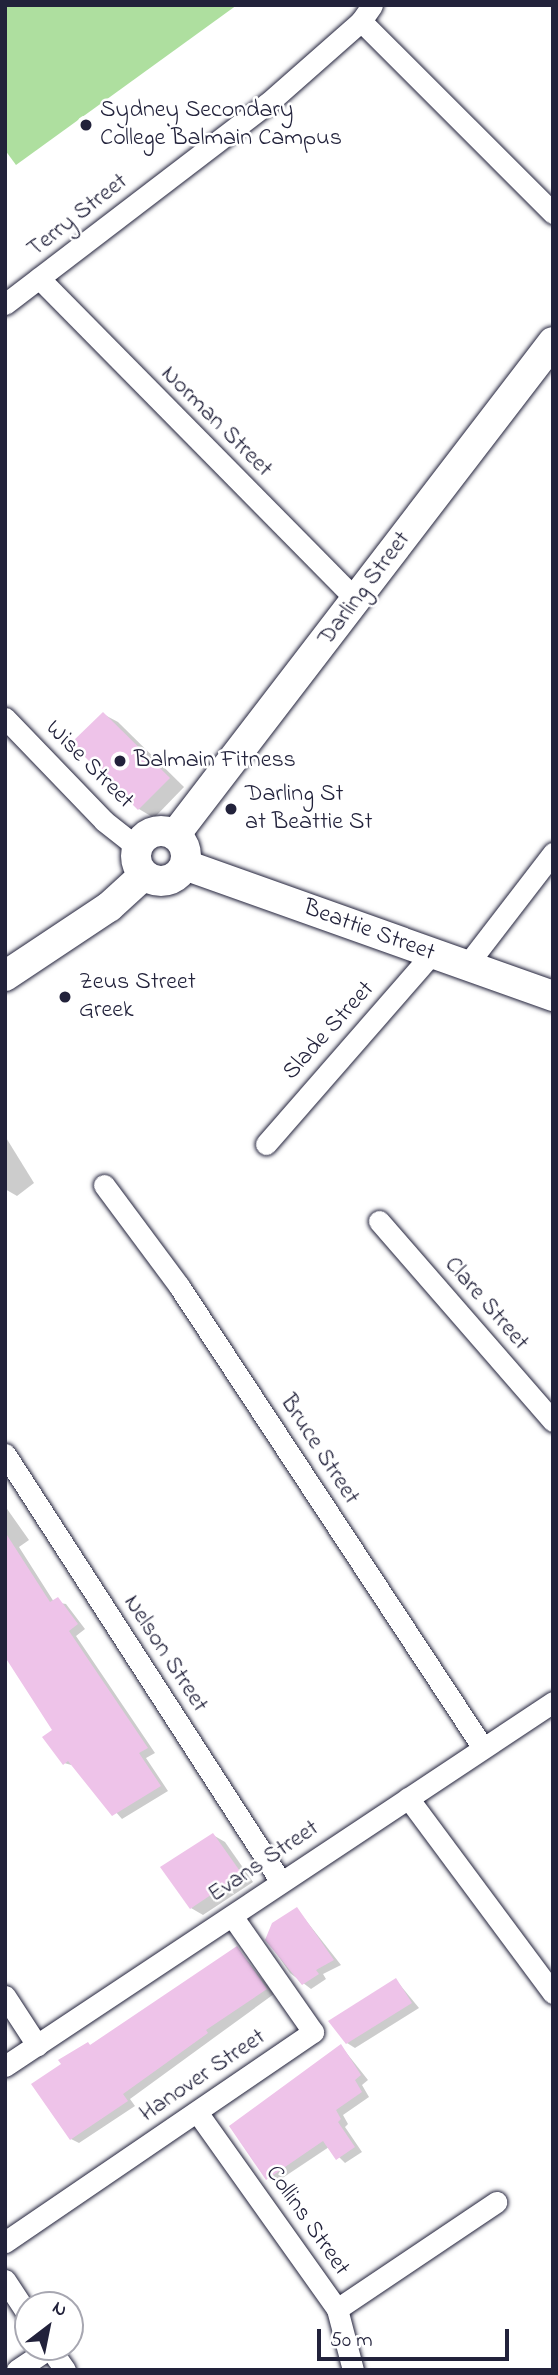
<!DOCTYPE html>
<style>
body{margin:0}
#map{position:relative;width:558px;height:2375px;overflow:hidden;background:#fff;font-family:"Indie Flower",sans-serif}
div>[style]{position:absolute}
.green>*{inset:0;background:#aedf9f}
.shadow>*{inset:0;background:#0003}
.building>*{inset:0;background:#eec3e9}
.roads{filter:drop-shadow(0 0 2px #22223b) drop-shadow(0 0 2px #22223b)}
.street>*{height:21px;margin:-10.5px;padding:0 10.5px;transform-origin:10.5px;border-radius:10.5px;background:#fff}
.secondary>*{height:30px;margin:-15px;padding:0 15px;transform-origin:15px;border-radius:15px;background:#fff}
.secondary>.ring{margin:-15px;padding:0;box-sizing:content-box;background:none;border:30px solid #fff;border-radius:50%}
.dots>*{width:19px;height:19px;translate:-50% -50%;box-sizing:border-box;border:4px solid #fff;border-radius:50%}
span{translate:-50% -50%;white-space:nowrap;text-align:center;line-height:1.15;-webkit-text-stroke:5px #fff;paint-order:stroke}
.poi-label{font-size:24px;color:#22223b}
.left{translate:0 -50%;text-align:left}
.street-label{font-size:24px;color:#22223b}
.frame{position:absolute;inset:0;border:7px solid #22223b;pointer-events:none}
.north{position:absolute;left:14px;top:2291px;width:70px;height:70px;box-sizing:border-box;background:#fff;border:2px solid #a7a7b1;border-radius:50%;rotate:32deg;font-size:19px;font-weight:700;line-height:28px;text-align:center;color:#22223b}
.north::after{content:'';display:block;margin:auto;width:24px;height:32px;background:#22223b;clip-path:polygon(50% 0,100% 100%,50% 72%,0 100%)}
.scale{position:absolute;left:317px;top:2329px;width:192px;height:32px;box-sizing:border-box;border:4px solid #22223b;border-top:0;padding-left:9px;font-size:21px;line-height:24px;white-space:nowrap;color:#22223b;-webkit-text-stroke:5px #fff;paint-order:stroke}
</style>
<div id="map">
<div class="green">
<div style="clip-path:polygon(5px 5px,237px 5px,16px 165px,5px 150px)"></div>
</div>
<div class="shadow">
<div style="clip-path:polygon(103px 714px,118px 722px,184px 787px,154px 818px,139px 809px,73px 743px)"></div>
<div style="clip-path:polygon(5px 1136px,34px 1183px,17px 1196px,5px 1189px)"></div>
<div style="clip-path:polygon(5px 1506px,29px 1540px,19px 1547px,54px 1602px,66px 1604px,85px 1629px,76px 1636px,155px 1753px,146px 1758px,168px 1791px,122px 1819px,75px 1766px,64px 1763px,55px 1730px,5px 1656px)"></div>
<div style="clip-path:polygon(213px 1835px,225px 1842px,253px 1882px,203px 1915px,191px 1908px)"></div>
<div style="clip-path:polygon(297px 1909px,341px 1965px,323px 1974px,326px 1979px,311px 1989px,290px 1973px,267px 1940px)"></div>
<div style="clip-path:polygon(237px 1948px,274px 1994px,130px 2099px,135px 2106px,79px 2143px,71px 2139px,63px 2065px,88px 2044px,92px 2046px)"></div>
<div style="clip-path:polygon(396px 1980px,419px 2008px,355px 2048px,347px 2043px)"></div>
<div style="clip-path:polygon(341px 2046px,368px 2080px,362px 2085px,369px 2097px,343px 2115px,348px 2124px,345px 2127px,362px 2152px,345px 2163px,329px 2147px,275px 2183px,267px 2178px)"></div>
</div>
<div class="building">
<div style="clip-path:polygon(103px 712px,170px 778px,138px 810px,71px 743px)"></div>
<div style="clip-path:polygon(5px 1532px,50px 1602px,58px 1597px,78px 1624px,69px 1631px,148px 1748px,139px 1753px,161px 1786px,112px 1816px,68px 1761px,63px 1765px,42px 1737px,52px 1730px,5px 1657px)"></div>
<div style="clip-path:polygon(213px 1833px,242px 1874px,190px 1909px,160px 1867px)"></div>
<div style="clip-path:polygon(297px 1907px,334px 1960px,316px 1970px,319px 1974px,302px 1985px,265px 1940px,272px 1923px)"></div>
<div style="clip-path:polygon(237px 1946px,267px 1989px,206px 2030px,208px 2033px,123px 2094px,128px 2101px,70px 2140px,31px 2084px,61px 2064px,58px 2060px,88px 2042px,90px 2045px)"></div>
<div style="clip-path:polygon(396px 1978px,412px 2003px,346px 2044px,328px 2021px)"></div>
<div style="clip-path:polygon(341px 2044px,361px 2075px,355px 2080px,362px 2092px,336px 2110px,341px 2119px,338px 2122px,355px 2147px,336px 2160px,323px 2141px,266px 2180px,229px 2126px)"></div>
</div>
<div class="roads">
<div class="street">
<div style="left:361px;top:21px;width:272px;rotate:45deg"></div>
<div style="left:39px;top:278px;width:453px;rotate:45.4deg"></div>
<div style="left:5px;top:304px;width:330px;rotate:-37.4deg"></div>
<div style="left:267px;top:104px;width:125px;rotate:-41.4deg"></div>
<div style="left:361px;top:21px;width:19px;rotate:-55deg"></div>
<div style="left:5px;top:718px;width:143px;rotate:46.1deg"></div>
<div style="left:104px;top:821px;width:42px;rotate:38.2deg"></div>
<div style="left:466px;top:966px;width:143px;rotate:-52.4deg"></div>
<div style="left:266px;top:1144px;width:252px;rotate:-48.9deg"></div>
<div style="left:104px;top:1185px;width:126px;rotate:53.4deg"></div>
<div style="left:179px;top:1286px;width:553px;rotate:56.65deg"></div>
<div style="left:379px;top:1221px;width:265px;rotate:49deg"></div>
<div style="left:5px;top:1454px;width:509px;rotate:57.18deg"></div>
<div style="left:408px;top:1798px;width:243px;rotate:53.4deg"></div>
<div style="left:5px;top:1996px;width:59px;rotate:56.9deg"></div>
<div style="left:5px;top:2066px;width:658px;rotate:-33.59deg"></div>
<div style="left:197px;top:2112px;width:242px;rotate:54.6deg"></div>
<div style="left:337px;top:2309px;width:63px;rotate:75.3deg"></div>
<div style="left:5px;top:2242px;width:373px;rotate:-34.3deg"></div>
<div style="left:313px;top:2032px;width:141px;rotate:-124.9deg"></div>
<div style="left:5px;top:2280px;width:42px;rotate:56.7deg"></div>
<div style="left:337px;top:2309px;width:192px;rotate:-33.9deg"></div>
<div style="left:49px;top:2347px;width:28px;rotate:55deg"></div>
<div style="left:17px;top:2370px;width:40px;rotate:-34deg"></div>
</div>
<div class="secondary">
<div class="ring" style="left:136px;top:831px;width:20px;height:20px"></div>
<div style="left:175px;top:835px;width:621px;rotate:-52.52deg"></div>
<div style="left:185px;top:865px;width:391px;rotate:19.6deg"></div>
<div style="left:5px;top:976px;width:125px;rotate:-33.6deg"></div>
<div style="left:109px;top:907px;width:47px;rotate:-42.4deg"></div>
</div>
</div>
<div class="dots">
<div style="left:86px;top:125px;background:#22223b"></div>
<div style="left:120px;top:761px;background:#22223b"></div>
<div style="left:231px;top:809px;background:#22223b"></div>
<div style="left:65px;top:997px;background:#22223b"></div>
</div>
<div class="poi-label">
<span class="left" style="left:100px;top:125px">Sydney Secondary<br>College Balmain Campus</span>
<span class="left" style="left:134px;top:761px">Balmain Fitness</span>
<span class="left" style="left:245px;top:809px">Darling St<br>at Beattie St</span>
<span class="left" style="left:79px;top:997px">Zeus Street<br>Greek</span>
</div>
<div class="street-label">
<span style="left:78px;top:216px;rotate:-38deg">Terry Street</span>
<span style="left:216px;top:422px;rotate:45deg">Norman Street</span>
<span style="left:365px;top:589px;rotate:-53deg">Darling Street</span>
<span style="left:89px;top:765px;rotate:45deg">Wise Street</span>
<span style="left:369px;top:931px;rotate:20deg">Beattie Street</span>
<span style="left:329px;top:1031px;rotate:-48deg">Slade Street</span>
<span style="left:486px;top:1304px;rotate:49deg">Clare Street</span>
<span style="left:319px;top:1450px;rotate:57deg">Bruce Street</span>
<span style="left:165px;top:1654px;rotate:57deg">Nelson Street</span>
<span style="left:264px;top:1862px;rotate:-34deg">Evans Street</span>
<span style="left:203px;top:2076px;rotate:-34deg">Hanover Street</span>
<span style="left:307px;top:2221px;rotate:55deg">Collins Street</span>
</div>
<div class="frame"></div>
<div class="north">N</div>
<div class="scale">50 m</div>
</div>
